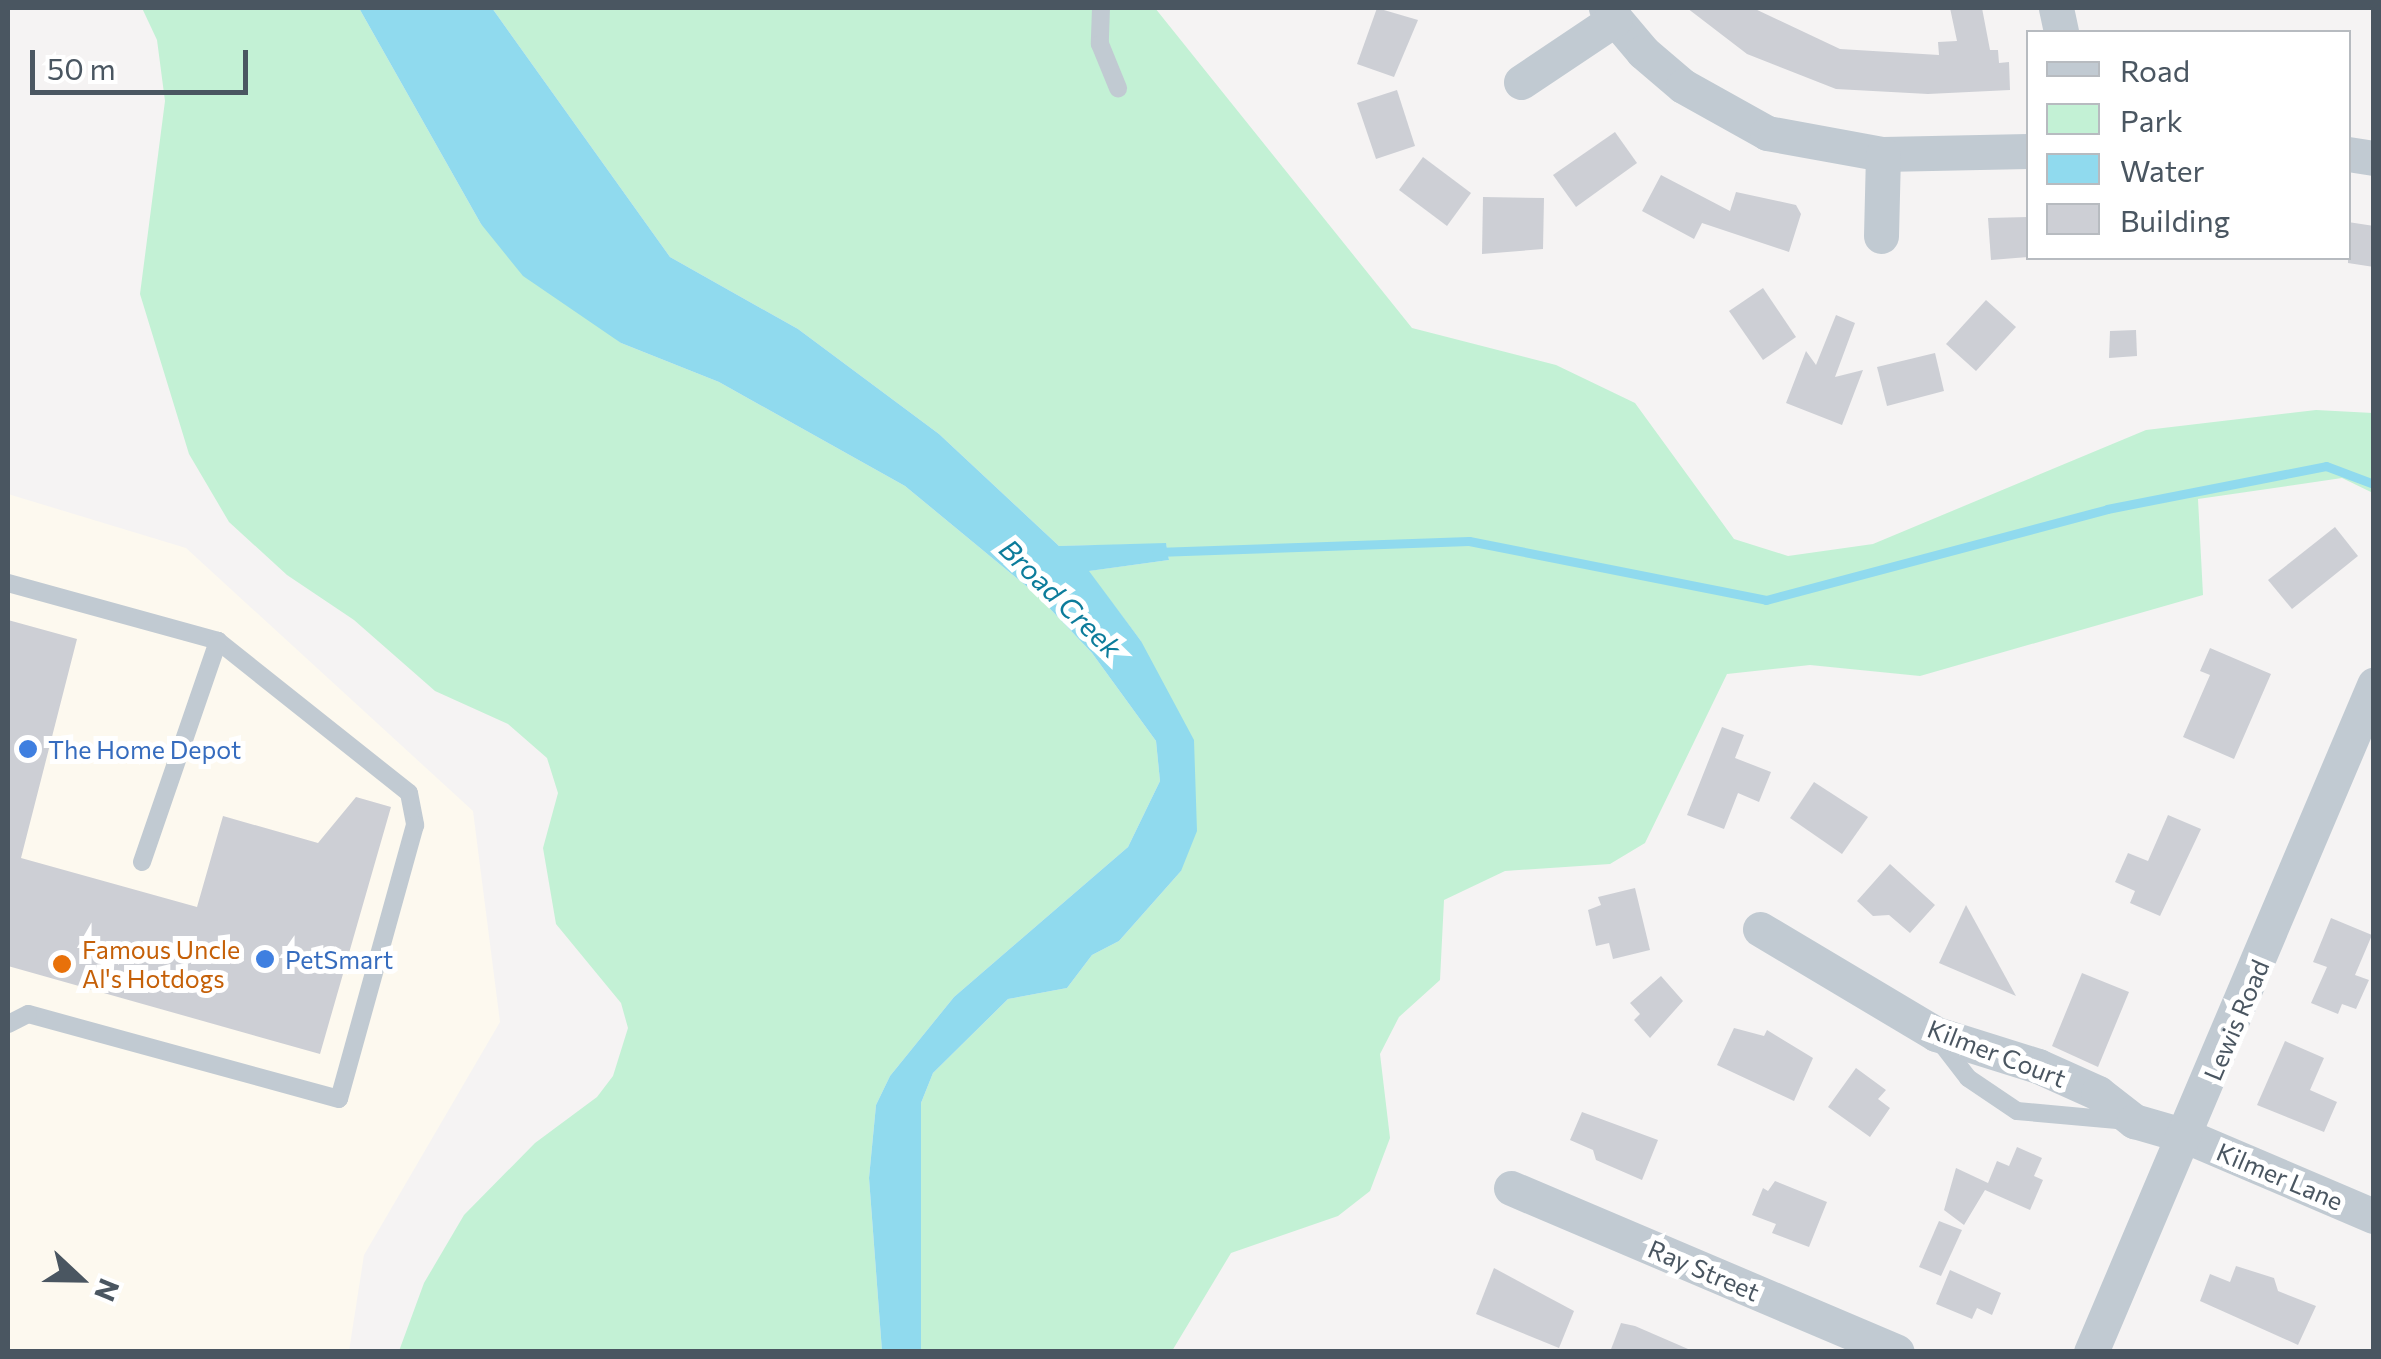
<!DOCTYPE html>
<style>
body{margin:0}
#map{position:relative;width:2381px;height:1359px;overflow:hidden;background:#f5f3f3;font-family:Commissioner,sans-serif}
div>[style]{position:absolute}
.commercial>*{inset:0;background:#fdf9ef}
.green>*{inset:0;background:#c3f1d5}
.water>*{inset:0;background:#90daee}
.stream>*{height:9px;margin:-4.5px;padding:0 4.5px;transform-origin:4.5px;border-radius:4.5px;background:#90daee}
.building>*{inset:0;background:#cdcfd5}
.lane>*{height:18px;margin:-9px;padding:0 9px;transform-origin:9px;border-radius:9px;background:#c1cad2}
.street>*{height:35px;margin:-17.5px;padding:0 17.5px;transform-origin:17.5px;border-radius:17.5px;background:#c1cad2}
.dots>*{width:28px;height:28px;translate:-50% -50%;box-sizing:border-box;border:5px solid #fff;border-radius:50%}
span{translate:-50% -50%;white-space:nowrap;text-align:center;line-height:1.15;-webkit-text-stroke:10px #fff;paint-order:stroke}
.shop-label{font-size:25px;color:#366cbe}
.left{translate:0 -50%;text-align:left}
.food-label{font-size:25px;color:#c56008}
.street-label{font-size:25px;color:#4a5661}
.water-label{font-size:28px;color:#0c7c9b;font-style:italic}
.frame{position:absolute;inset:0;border:10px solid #4a5661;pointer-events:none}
.legend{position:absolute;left:2026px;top:30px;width:325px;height:230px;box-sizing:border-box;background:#fff;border:2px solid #b7bbc0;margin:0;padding:12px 18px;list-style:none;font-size:30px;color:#4a5661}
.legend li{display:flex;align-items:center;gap:20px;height:50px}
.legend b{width:50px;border:2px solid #b7bbc0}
.north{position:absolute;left:30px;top:1229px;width:100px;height:100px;-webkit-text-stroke:8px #fff;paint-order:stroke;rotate:112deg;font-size:28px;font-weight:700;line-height:40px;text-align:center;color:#4a5661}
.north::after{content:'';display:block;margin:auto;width:35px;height:45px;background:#4a5661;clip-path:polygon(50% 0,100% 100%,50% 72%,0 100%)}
.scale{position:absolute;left:30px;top:50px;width:218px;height:45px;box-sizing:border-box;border:5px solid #4a5661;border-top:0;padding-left:12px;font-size:30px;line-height:35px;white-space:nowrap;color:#4a5661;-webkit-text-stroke:8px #fff;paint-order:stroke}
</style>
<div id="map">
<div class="commercial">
<div style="clip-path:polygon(8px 494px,186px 548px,473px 811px,500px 1022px,364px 1255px,349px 1351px,8px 1351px)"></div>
</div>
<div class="green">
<div style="clip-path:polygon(142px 8px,359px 8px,481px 224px,621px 343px,719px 382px,905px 486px,1036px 594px,1092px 653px,1156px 741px,1160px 781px,1128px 847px,954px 997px,890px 1076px,876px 1105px,869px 1178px,882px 1351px,399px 1351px,424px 1283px,464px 1215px,535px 1143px,597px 1097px,613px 1076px,628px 1028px,621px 1003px,556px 924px,543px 848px,558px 793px,547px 758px,508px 724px,435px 691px,354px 620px,287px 575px,229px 522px,189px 454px,140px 294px,165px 101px,157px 40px)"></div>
<div style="clip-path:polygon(492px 8px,1155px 8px,1412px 328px,1556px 365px,1635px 403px,1734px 539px,1788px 556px,1873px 544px,2146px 430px,2316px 410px,2373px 413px,2373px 493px,2342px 478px,2198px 499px,2203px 595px,1920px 676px,1810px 665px,1727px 674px,1645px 843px,1610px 864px,1505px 871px,1444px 900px,1440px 980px,1399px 1017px,1380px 1054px,1390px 1138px,1370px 1191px,1338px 1216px,1231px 1253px,1172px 1351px,921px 1351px,921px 1103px,933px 1073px,1008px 999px,1067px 988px,1092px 955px,1119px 941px,1181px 871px,1141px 641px,1088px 571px,1169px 560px,1166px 544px,1059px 546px,939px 434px,798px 329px,670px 257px)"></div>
</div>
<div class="water">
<div style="clip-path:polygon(359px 8px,492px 8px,670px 257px,798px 329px,939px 434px,1059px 546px,1166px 543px,1169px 560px,1089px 571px,1141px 641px,1194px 740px,1197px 831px,1181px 871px,1119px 941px,1092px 955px,1067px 988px,1008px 999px,933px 1073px,921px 1103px,921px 1351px,882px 1351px,869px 1178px,876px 1105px,890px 1076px,954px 997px,1128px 847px,1160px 781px,1156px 741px,1092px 653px,1036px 594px,905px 486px,719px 382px,621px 343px,523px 276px,481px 224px)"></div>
</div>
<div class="stream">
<div style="left:1156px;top:552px;width:313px;rotate:-2deg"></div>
<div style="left:1469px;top:541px;width:303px;rotate:11.2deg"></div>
<div style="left:1766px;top:600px;width:353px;rotate:-14.9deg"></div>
<div style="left:2107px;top:509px;width:223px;rotate:-11.1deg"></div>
<div style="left:2326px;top:466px;width:51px;rotate:20.6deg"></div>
</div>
<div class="building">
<div style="clip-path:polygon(1377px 8px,1418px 20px,1394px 77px,1357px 64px)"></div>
<div style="clip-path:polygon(1687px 8px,1753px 8px,1840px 49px,1939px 55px,1938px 42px,1957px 41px,1950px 8px,1982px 8px,1990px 50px,1998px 50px,1999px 63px,2009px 62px,2010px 90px,1928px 94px,1836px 89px,1747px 54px)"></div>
<div style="clip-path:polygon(1397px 90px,1415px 146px,1376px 159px,1357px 103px)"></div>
<div style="clip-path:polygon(1615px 132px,1637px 163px,1576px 207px,1553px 175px)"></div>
<div style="clip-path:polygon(1423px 157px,1471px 193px,1447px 226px,1399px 190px)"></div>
<div style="clip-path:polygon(1661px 175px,1730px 211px,1736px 192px,1796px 205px,1801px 214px,1789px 252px,1702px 223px,1694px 239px,1642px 211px)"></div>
<div style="clip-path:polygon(1483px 197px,1544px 198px,1543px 249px,1482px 254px)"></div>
<div style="clip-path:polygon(2028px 217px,2028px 257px,1991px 260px,1988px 218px)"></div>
<div style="clip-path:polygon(2348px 222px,2374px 226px,2374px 267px,2348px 263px)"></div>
<div style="clip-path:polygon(1763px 288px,1796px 337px,1763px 360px,1729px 311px)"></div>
<div style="clip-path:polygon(1986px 300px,2016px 327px,1976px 371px,1946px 344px)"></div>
<div style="clip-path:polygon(1836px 315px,1855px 323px,1835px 377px,1863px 370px,1842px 425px,1786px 403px,1806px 351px,1816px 365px)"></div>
<div style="clip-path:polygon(2136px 330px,2137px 356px,2109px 358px,2110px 331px)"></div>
<div style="clip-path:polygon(1935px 353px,1944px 391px,1887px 406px,1877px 367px)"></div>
<div style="clip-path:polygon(2335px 527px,2358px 556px,2292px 609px,2268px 580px)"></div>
<div style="clip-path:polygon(8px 620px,77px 639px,21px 858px,197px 907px,223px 816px,318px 843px,356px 797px,391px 807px,320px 1054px,8px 966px)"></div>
<div style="clip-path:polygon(2210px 648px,2271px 674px,2234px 759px,2183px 737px,2210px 675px,2200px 671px)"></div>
<div style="clip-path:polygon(1722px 727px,1744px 735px,1735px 758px,1771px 772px,1759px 802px,1738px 793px,1724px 829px,1687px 815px)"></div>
<div style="clip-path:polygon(1814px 782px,1868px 817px,1842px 854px,1790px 818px)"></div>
<div style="clip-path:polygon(2168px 815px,2201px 829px,2160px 916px,2130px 903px,2135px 891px,2115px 882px,2128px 853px,2148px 861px)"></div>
<div style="clip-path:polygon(1890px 864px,1935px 905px,1910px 933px,1889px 915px,1873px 916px,1857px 901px)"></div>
<div style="clip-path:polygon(1635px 888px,1650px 950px,1613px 959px,1609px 943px,1596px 946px,1588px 910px,1601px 905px,1598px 897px)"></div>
<div style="clip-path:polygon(1966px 905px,2016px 996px,1939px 963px)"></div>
<div style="clip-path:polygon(2331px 918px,2372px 935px,2355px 975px,2369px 980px,2356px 1009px,2342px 1004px,2338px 1014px,2311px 1003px,2327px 967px,2313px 962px)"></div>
<div style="clip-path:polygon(2082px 973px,2129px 992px,2098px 1067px,2052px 1046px)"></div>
<div style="clip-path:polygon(1661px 976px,1683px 1001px,1650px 1038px,1634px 1020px,1640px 1014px,1630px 1003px)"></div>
<div style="clip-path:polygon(1734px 1028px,1764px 1036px,1767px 1030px,1813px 1058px,1794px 1101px,1717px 1065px)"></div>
<div style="clip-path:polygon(2285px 1041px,2324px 1058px,2310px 1090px,2337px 1102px,2324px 1132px,2257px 1105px)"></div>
<div style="clip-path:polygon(1856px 1068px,1886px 1090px,1878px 1099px,1890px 1108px,1870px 1137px,1828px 1107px)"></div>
<div style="clip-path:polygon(1582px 1112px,1658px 1140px,1642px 1180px,1596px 1160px,1593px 1150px,1570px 1140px)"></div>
<div style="clip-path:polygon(2017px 1147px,2042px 1158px,2034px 1176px,2043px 1180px,2030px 1210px,1985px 1190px,1964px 1225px,1944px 1210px,1956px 1168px,1988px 1183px,1997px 1161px,2009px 1166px)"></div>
<div style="clip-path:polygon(1775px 1181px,1827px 1202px,1809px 1247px,1772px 1233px,1776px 1224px,1752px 1215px,1763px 1188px,1768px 1191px)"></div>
<div style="clip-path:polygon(1939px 1221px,1962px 1230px,1941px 1276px,1919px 1267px)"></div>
<div style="clip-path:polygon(2236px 1266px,2274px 1278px,2278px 1291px,2316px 1306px,2298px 1345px,2200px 1301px,2210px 1274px,2230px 1282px)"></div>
<div style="clip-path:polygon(1494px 1268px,1574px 1311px,1559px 1348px,1476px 1314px)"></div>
<div style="clip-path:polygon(1950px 1270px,2001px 1293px,1992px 1315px,1977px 1308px,1972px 1319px,1936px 1304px)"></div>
<div style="clip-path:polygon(1621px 1323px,1635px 1326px,1695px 1352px,1610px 1352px)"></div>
</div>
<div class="lane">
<div style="left:1101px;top:8px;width:36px;rotate:92deg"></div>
<div style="left:1100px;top:44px;width:48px;rotate:67.8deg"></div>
<div style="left:8px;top:583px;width:218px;rotate:15.4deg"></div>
<div style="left:218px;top:641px;width:244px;rotate:38.5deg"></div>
<div style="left:409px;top:793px;width:33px;rotate:79deg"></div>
<div style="left:415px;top:825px;width:284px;rotate:105.5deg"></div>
<div style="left:339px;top:1099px;width:322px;rotate:-164.7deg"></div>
<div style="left:28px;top:1014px;width:22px;rotate:153deg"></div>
<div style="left:142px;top:862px;width:234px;rotate:-71deg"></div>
<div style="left:1938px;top:1039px;width:49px;rotate:52.4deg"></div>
<div style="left:1968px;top:1078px;width:59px;rotate:34deg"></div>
<div style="left:2017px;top:1111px;width:109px;rotate:5.2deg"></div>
</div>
<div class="street">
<div style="left:1606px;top:8px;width:57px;rotate:49.9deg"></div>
<div style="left:1643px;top:52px;width:52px;rotate:40.4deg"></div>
<div style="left:1683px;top:86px;width:96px;rotate:29.2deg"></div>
<div style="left:1767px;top:133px;width:118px;rotate:10.3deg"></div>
<div style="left:1883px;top:154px;width:145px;rotate:-1.2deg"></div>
<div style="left:2056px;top:8px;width:25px;rotate:78deg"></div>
<div style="left:1521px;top:82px;width:113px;rotate:-33.8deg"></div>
<div style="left:2348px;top:154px;width:26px;rotate:9deg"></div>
<div style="left:1881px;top:236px;width:82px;rotate:-88.6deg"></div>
<div style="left:1760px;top:929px;width:205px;rotate:30.8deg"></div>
<div style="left:1936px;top:1034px;width:107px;rotate:17.4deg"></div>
<div style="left:2038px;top:1066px;width:66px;rotate:24.2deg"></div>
<div style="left:2098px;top:1093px;width:46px;rotate:37.9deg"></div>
<div style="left:2134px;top:1121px;width:54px;rotate:16.1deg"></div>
<div style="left:2186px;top:1136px;width:204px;rotate:23.1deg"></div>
<div style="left:1511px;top:1188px;width:419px;rotate:23deg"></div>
<div style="left:2091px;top:1352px;width:725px;rotate:-67.01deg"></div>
</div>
<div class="dots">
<div style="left:28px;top:749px;background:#3f7fe0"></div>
<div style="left:265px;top:959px;background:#3f7fe0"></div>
<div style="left:62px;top:964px;background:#e8710a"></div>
</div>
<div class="shop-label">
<span class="left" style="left:48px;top:749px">The Home Depot</span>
<span class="left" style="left:285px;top:959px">PetSmart</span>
</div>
<div class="food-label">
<span class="left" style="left:82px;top:964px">Famous Uncle<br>Al's Hotdogs</span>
</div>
<div class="street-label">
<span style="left:2236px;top:1020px;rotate:-67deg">Lewis Road</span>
<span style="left:1997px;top:1053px;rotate:21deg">Kilmer Court</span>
<span style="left:2280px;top:1176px;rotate:23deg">Kilmer Lane</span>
<span style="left:1704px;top:1270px;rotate:23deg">Ray Street</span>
</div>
<div class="water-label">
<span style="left:1061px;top:598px;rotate:44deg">Broad Creek</span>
</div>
<div class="frame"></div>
<ul class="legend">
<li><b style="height:12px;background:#c1cad2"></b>Road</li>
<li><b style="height:28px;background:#c3f1d5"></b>Park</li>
<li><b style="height:28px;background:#90daee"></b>Water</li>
<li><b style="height:28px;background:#cdcfd5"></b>Building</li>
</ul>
<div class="north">N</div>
<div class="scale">50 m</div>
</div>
